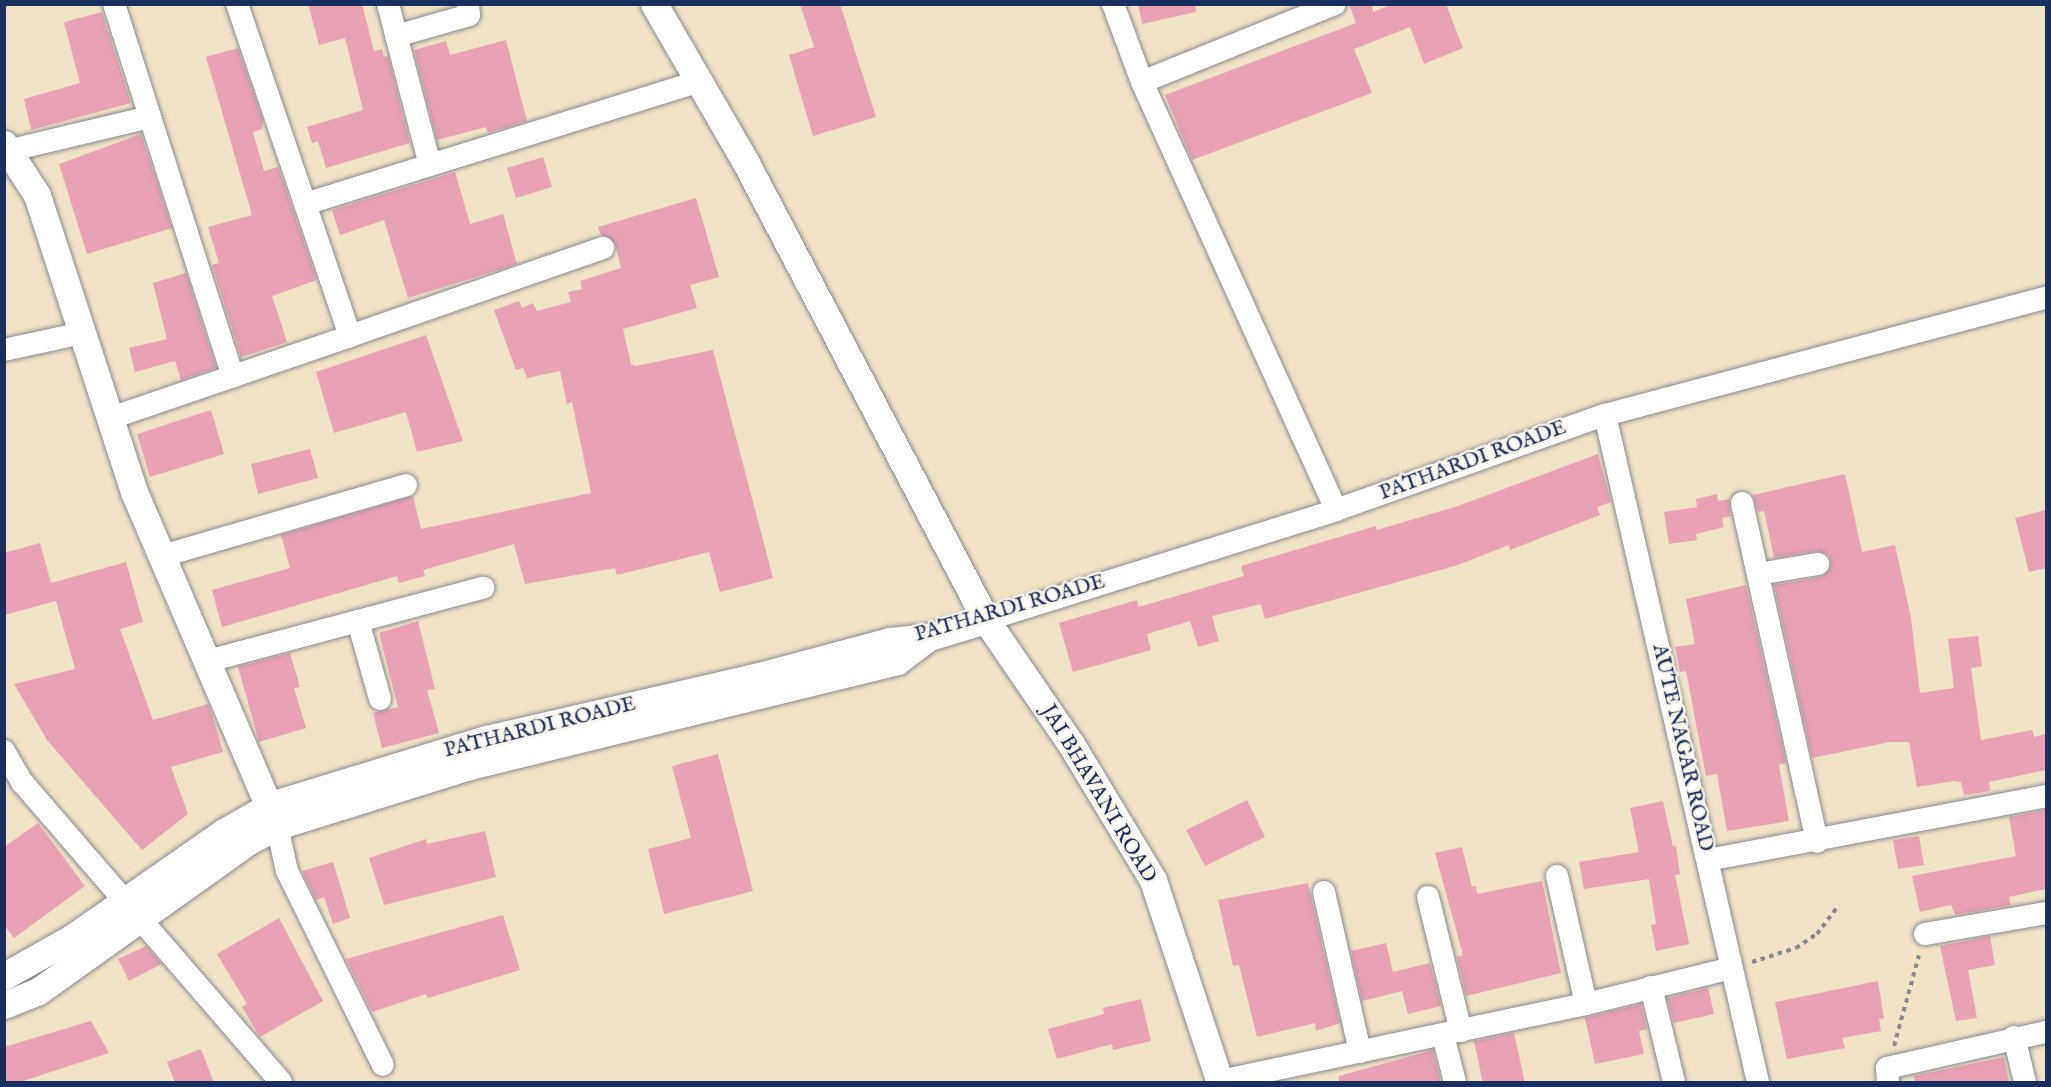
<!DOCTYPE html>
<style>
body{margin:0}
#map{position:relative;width:2051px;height:1087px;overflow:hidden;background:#f1e3c6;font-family:"IM FELL English",serif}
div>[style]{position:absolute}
.building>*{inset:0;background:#e9a1b6}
.path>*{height:4px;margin-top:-2px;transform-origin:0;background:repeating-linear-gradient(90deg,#868992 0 4.5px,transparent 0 9px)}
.roads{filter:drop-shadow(0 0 2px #868992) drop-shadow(0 0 2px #868992)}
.minor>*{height:22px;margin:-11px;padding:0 11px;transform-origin:11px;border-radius:11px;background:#fff}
.tertiary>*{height:27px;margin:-13.5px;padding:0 13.5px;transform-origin:13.5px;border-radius:13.5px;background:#fff}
span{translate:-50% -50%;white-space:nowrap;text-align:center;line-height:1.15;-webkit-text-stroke:5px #f7f3e8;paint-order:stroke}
.street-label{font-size:21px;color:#1b2f5e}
.frame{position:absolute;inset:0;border:6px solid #1b2f5e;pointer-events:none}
</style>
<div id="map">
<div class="building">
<div style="clip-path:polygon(308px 4px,362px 4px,374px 51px,382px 49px,384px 57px,388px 56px,410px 143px,326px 168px,318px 141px,312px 143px,307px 127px,363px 110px,345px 38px,319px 45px)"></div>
<div style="clip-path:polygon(800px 4px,840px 4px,876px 117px,813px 136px,789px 55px,814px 47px)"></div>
<div style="clip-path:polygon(1138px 4px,1195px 4px,1196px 12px,1142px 24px)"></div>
<div style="clip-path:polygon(1349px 4px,1372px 4px,1373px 12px,1393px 4px,1446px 4px,1463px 48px,1424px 64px,1410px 27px,1354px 49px,1372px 93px,1192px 160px,1165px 95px,1356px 23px)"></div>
<div style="clip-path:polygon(102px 12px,131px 103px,31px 130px,24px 99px,80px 83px,64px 22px)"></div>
<div style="clip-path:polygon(506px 40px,527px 121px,488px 133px,486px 127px,437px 140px,414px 50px,446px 41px,450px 55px)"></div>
<div style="clip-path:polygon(238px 48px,263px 121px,262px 129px,253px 132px,264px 171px,278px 167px,317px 280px,272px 296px,287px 342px,241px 357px,212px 265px,219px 263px,208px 227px,252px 215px,206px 57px)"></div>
<div style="clip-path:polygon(141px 134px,172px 228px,87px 254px,59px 164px)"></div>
<div style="clip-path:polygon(543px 157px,552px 187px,516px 198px,507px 168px)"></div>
<div style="clip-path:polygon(455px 172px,470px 224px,503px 214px,517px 264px,408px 298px,384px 220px,340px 235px,332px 210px)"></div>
<div style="clip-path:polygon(696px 198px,719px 277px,690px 285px,697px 308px,623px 329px,631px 364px,636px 366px,713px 350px,773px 578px,720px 592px,709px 552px,617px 575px,615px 568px,525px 584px,514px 544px,423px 570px,425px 576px,399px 583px,397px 576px,222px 627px,212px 590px,290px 568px,281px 535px,413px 496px,421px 529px,591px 493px,572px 402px,567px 404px,560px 371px,527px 378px,523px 368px,516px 370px,494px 310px,519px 301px,522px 308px,533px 303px,537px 311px,571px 302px,568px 292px,582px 289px,580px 281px,621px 268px,615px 243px,601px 235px,598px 227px)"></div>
<div style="clip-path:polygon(186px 273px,216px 368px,181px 380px,175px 361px,135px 372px,129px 348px,167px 339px,153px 283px)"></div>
<div style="clip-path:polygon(426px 335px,463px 441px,417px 452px,406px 412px,334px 433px,316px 372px)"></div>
<div style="clip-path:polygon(211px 410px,224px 454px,150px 477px,137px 434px)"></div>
<div style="clip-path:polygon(310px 449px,318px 478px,258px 494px,251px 464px)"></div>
<div style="clip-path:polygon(1598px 454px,1611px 502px,1597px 507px,1600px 515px,1510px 550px,1509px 545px,1455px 566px,1265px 619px,1261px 604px,1212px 616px,1219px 641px,1198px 647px,1190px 621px,1147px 634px,1151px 650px,1073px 672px,1059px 623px,1137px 600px,1139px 607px,1244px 576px,1241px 566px,1376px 526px,1377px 530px,1458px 506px)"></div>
<div style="clip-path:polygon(1845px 474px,1862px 552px,1895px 545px,1911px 618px,1920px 693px,1954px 688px,1948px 639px,1978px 636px,1982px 666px,1971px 668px,1981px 740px,2032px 730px,2034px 737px,2046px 734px,2046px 770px,1989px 782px,1990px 791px,1964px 795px,1961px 782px,1954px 781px,1917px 787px,1909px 742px,1890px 742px,1812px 758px,1774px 585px,1821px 577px,1830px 569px,1831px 561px,1828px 555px,1816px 551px,1774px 558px,1764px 511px,1758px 512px,1753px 495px)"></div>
<div style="clip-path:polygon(1717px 494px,1718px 501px,1729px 499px,1731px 516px,1722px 518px,1724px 527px,1696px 534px,1697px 540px,1669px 544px,1664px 512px,1697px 507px,1696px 499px)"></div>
<div style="clip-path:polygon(2046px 510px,2046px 568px,2029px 572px,2015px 518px)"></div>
<div style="clip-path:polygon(40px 543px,51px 583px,126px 562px,143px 622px,120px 629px,153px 720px,208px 704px,212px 714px,223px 752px,171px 767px,188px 814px,142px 850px,47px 740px,14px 684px,75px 669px,56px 601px,4px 615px,4px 553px)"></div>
<div style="clip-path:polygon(1746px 585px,1786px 763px,1779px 765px,1789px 821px,1727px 831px,1717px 774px,1706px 776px,1686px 671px,1680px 672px,1675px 647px,1695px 644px,1686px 599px)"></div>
<div style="clip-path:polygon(418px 621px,435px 689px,427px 690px,439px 733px,382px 748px,373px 713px,398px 707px,379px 633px)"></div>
<div style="clip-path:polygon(290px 653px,300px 687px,294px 688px,306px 728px,259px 742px,238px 667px)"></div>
<div style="clip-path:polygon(718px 754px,753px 891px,664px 914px,648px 849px,691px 838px,672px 766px)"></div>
<div style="clip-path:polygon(1247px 800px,1265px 837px,1205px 866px,1186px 830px)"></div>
<div style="clip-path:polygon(1663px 801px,1673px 847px,1676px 846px,1680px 874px,1675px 875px,1689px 944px,1656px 951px,1651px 925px,1656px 924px,1649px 879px,1584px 889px,1579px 862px,1639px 852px,1630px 808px)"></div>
<div style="clip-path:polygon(2046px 810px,2046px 889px,2009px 897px,2011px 905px,2000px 907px,1955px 915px,1951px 905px,1920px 912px,1912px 876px,2016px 856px,2009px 817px)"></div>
<div style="clip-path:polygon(38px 823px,85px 886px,14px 938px,4px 925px,4px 847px)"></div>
<div style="clip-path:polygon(485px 831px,496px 877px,384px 905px,369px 858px,426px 839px,427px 844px)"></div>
<div style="clip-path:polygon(1919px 836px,1924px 865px,1898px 869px,1893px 840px)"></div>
<div style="clip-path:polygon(1462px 847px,1472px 887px,1476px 886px,1477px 894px,1542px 881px,1561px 973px,1466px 996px,1457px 957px,1463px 955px,1435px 853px)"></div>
<div style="clip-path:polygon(333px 862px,350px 918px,333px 924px,324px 897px,316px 900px,302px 871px)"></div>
<div style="clip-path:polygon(1308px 883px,1340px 1023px,1316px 1031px,1315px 1023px,1257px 1037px,1239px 965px,1233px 966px,1218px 900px)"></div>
<div style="clip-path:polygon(503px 915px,520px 970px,428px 998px,426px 994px,372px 1012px,346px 959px)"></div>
<div style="clip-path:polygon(279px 918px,323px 1001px,260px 1037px,242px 1007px,247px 1004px,217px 954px)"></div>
<div style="clip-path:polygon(1990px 936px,1995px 965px,1968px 970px,1977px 1018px,1956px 1021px,1940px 946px)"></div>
<div style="clip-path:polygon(1386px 943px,1393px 972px,1430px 963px,1441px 1006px,1408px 1014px,1402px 991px,1362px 1001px,1351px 951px)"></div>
<div style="clip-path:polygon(146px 946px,162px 964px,129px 981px,118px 959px)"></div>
<div style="clip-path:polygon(1878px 981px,1884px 1018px,1879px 1019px,1881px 1031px,1842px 1038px,1845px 1048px,1787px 1059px,1775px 1002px)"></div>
<div style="clip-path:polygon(1708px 988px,1714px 1014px,1674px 1023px,1667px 998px)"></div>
<div style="clip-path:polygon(1141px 999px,1151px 1041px,1113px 1050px,1112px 1044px,1057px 1059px,1048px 1029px,1104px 1014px,1103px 1008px)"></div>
<div style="clip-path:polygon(1641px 1004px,1647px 1029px,1639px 1031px,1644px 1054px,1595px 1064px,1585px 1018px)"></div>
<div style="clip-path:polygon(91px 1021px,109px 1053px,17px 1083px,4px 1083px,4px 1047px)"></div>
<div style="clip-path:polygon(1514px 1033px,1525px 1083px,1483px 1083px,1474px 1041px)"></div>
<div style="clip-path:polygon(201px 1049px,214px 1083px,175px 1083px,167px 1062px)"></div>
<div style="clip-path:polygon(1433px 1050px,1441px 1083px,1339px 1083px,1339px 1076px)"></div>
<div style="clip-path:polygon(2004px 1057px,2009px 1083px,1915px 1083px,1914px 1076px)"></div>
</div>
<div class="path">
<div style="left:1752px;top:962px;width:46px;rotate:-17.7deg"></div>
<div style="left:1796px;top:948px;width:25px;rotate:-34deg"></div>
<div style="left:1817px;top:934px;width:36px;rotate:-53deg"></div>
<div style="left:1894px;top:1046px;width:94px;rotate:-74.6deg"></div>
</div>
<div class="roads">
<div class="minor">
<div style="left:114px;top:4px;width:391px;rotate:72.3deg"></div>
<div style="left:388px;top:4px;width:166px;rotate:75.4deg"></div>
<div style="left:1113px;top:4px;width:83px;rotate:69.6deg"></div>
<div style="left:1142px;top:82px;width:470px;rotate:65.6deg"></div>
<div style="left:396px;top:36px;width:76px;rotate:-16deg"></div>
<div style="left:469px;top:15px;width:11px;rotate:-95deg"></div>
<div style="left:1142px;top:82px;width:208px;rotate:-22deg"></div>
<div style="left:7px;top:151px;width:147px;rotate:-13.4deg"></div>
<div style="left:305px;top:204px;width:413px;rotate:-17.3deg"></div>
<div style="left:350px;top:336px;width:268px;rotate:-19.2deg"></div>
<div style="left:4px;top:350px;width:80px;rotate:-12.3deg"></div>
<div style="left:1605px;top:415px;width:684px;rotate:77.08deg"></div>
<div style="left:111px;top:418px;width:253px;rotate:-18.9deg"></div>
<div style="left:350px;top:336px;width:351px;rotate:-108.8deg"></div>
<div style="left:1742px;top:503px;width:347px;rotate:77.5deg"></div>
<div style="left:162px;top:556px;width:254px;rotate:-16.2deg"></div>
<div style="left:1758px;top:574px;width:61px;rotate:-9.5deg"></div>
<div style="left:986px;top:620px;width:367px;rotate:-17.4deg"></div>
<div style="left:1336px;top:510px;width:285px;rotate:-19.5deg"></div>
<div style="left:1605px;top:415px;width:456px;rotate:-14.9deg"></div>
<div style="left:358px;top:621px;width:81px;rotate:74.2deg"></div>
<div style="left:208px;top:661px;width:285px;rotate:-14.9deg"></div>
<div style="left:4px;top:751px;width:36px;rotate:60deg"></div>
<div style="left:22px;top:782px;width:396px;rotate:49.2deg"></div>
<div style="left:277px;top:826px;width:46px;rotate:77.5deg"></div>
<div style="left:287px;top:871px;width:216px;rotate:63.7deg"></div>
<div style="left:1708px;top:860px;width:344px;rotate:-10.7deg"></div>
<div style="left:1557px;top:876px;width:131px;rotate:77.2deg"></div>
<div style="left:1324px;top:892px;width:164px;rotate:77.3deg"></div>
<div style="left:1428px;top:897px;width:138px;rotate:76.2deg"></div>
<div style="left:1925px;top:934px;width:123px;rotate:-9.8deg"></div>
<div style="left:1651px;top:987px;width:98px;rotate:76.4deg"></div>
<div style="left:1443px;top:1035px;width:49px;rotate:75.7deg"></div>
<div style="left:2014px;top:1037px;width:46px;rotate:76.3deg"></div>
<div style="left:1220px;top:1081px;width:374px;rotate:-11.9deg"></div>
<div style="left:1586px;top:1004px;width:149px;rotate:-13.9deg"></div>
<div style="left:1888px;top:1082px;width:14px;rotate:-94deg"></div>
<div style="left:1887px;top:1068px;width:163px;rotate:-12.8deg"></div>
</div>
<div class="tertiary">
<div style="left:654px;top:4px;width:184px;rotate:59.9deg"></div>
<div style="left:746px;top:163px;width:516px;rotate:62.29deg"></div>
<div style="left:986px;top:620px;width:150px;rotate:55.6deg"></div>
<div style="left:1071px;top:744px;width:159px;rotate:58.9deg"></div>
<div style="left:1153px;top:880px;width:213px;rotate:71.7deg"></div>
<div style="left:4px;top:144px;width:61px;rotate:57.1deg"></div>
<div style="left:37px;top:195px;width:315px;rotate:71.9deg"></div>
<div style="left:135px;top:494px;width:358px;rotate:66.8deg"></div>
<div style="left:4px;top:976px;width:76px;rotate:-29.3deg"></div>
<div style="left:70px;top:939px;width:188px;rotate:-34.8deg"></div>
<div style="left:224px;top:832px;width:54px;rotate:-29.9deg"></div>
<div style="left:271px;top:805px;width:225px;rotate:-17.1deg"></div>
<div style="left:486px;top:739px;width:280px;rotate:-13deg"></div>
<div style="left:759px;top:676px;width:136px;rotate:-15deg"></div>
<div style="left:890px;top:641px;width:39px;rotate:-6deg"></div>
<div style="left:929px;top:637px;width:59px;rotate:-16.6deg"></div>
<div style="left:4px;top:1005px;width:35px;rotate:-22deg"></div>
<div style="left:37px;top:992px;width:258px;rotate:-35.5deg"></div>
<div style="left:247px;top:842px;width:34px;rotate:-28deg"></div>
<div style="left:277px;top:826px;width:198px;rotate:-17.3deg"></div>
<div style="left:466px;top:767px;width:444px;rotate:-13.8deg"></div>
<div style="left:897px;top:661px;width:39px;rotate:-37deg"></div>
</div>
</div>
<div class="street-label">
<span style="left:1473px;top:461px;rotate:-20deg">PATHARDI ROADE</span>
<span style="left:1010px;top:609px;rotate:-16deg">PATHARDI ROADE</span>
<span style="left:540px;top:728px;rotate:-14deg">PATHARDI ROADE</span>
<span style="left:1682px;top:748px;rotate:77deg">AUTE NAGAR ROAD</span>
<span style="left:1098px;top:794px;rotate:59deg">JAI BHAVANI ROAD</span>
</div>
<div class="frame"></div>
</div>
